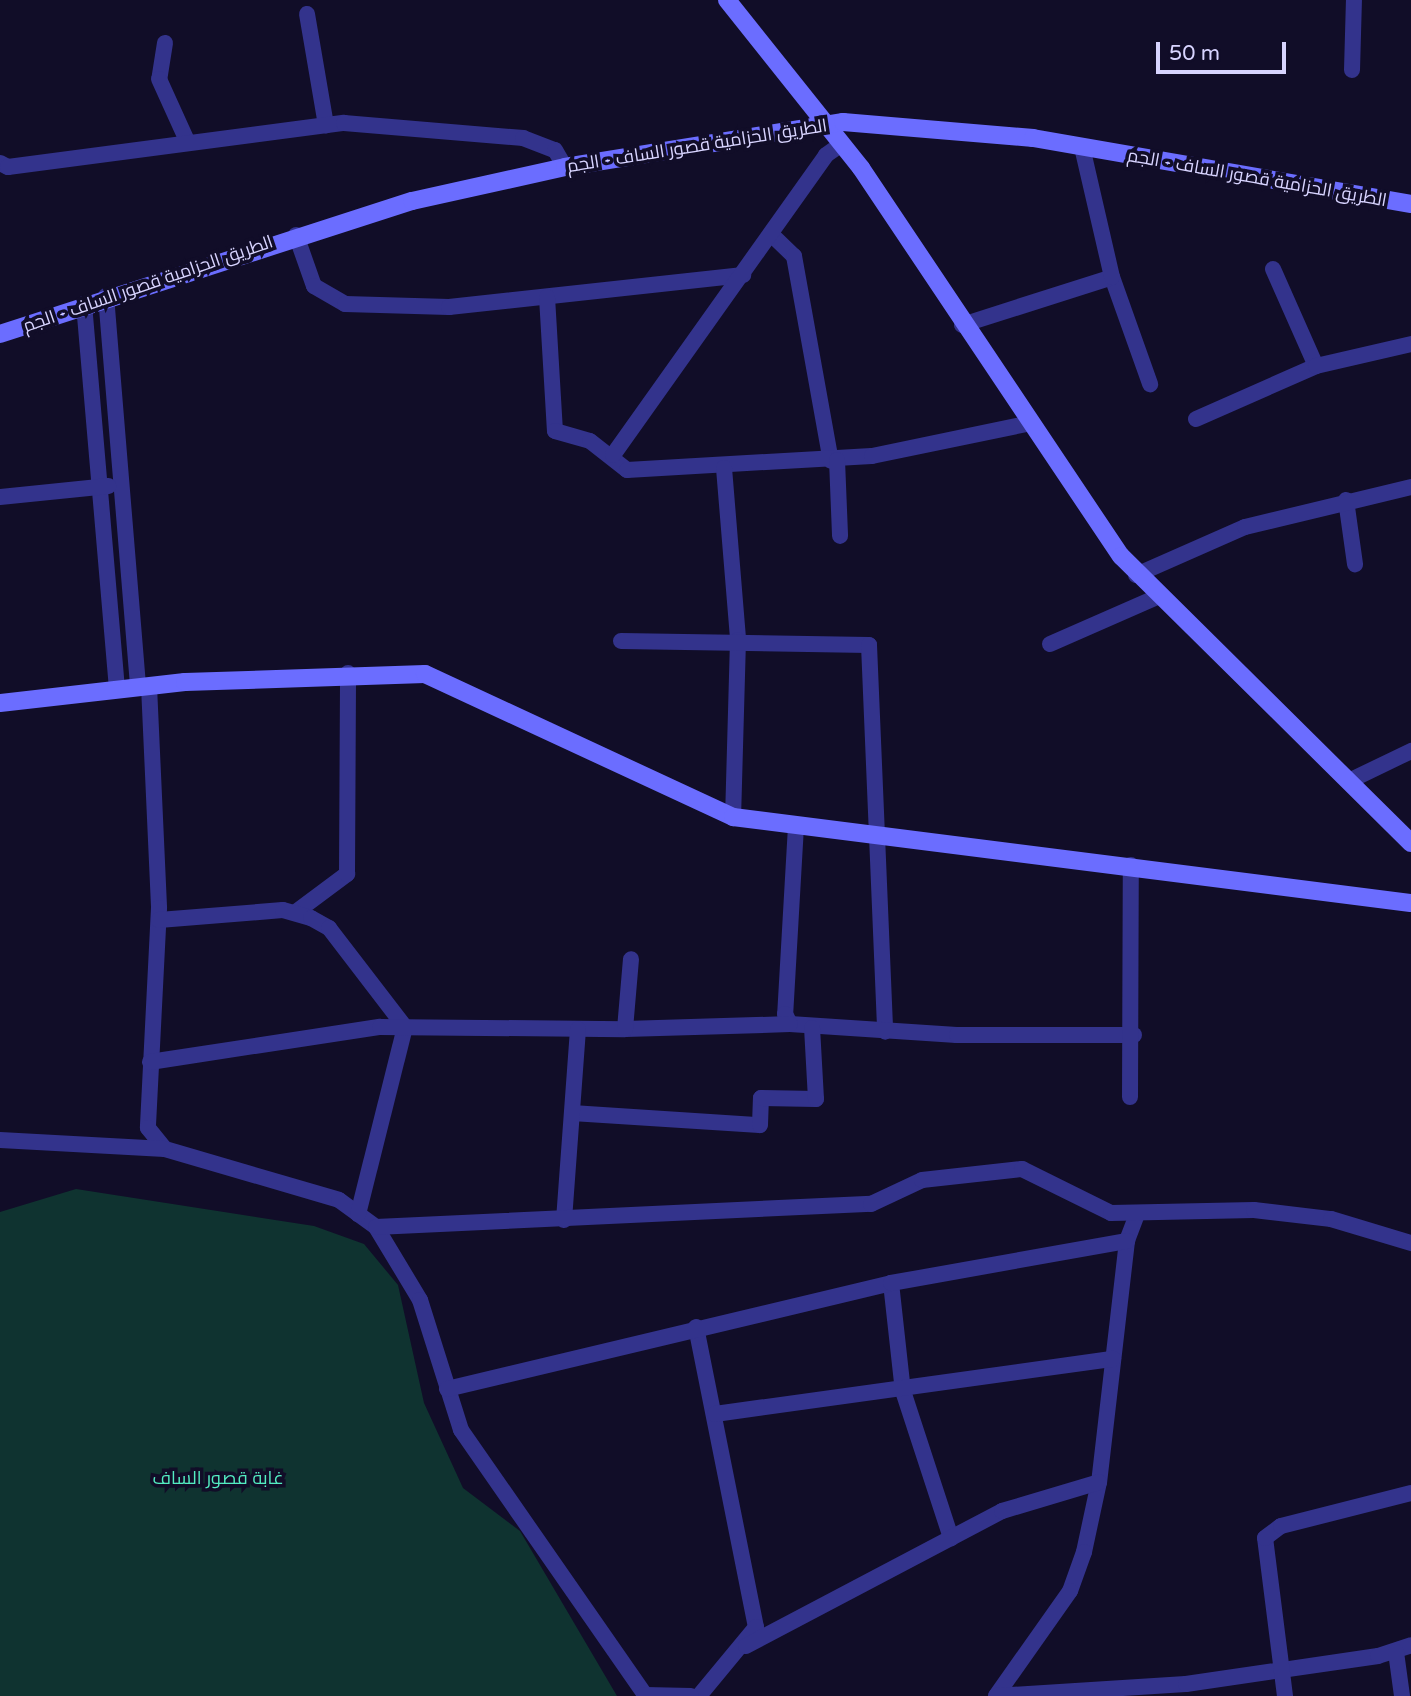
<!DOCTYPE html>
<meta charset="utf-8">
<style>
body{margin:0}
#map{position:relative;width:1411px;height:1696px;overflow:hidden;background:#110d28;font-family:"Varela Round",Cairo,sans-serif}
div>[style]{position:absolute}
.green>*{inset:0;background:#0f3330}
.street>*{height:16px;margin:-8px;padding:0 8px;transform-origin:8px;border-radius:8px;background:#33338c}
.secondary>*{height:18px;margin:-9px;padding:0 9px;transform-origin:9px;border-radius:9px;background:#6b6dff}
span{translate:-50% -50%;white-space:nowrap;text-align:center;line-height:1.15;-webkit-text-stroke:7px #110d28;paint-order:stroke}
.street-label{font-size:18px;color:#d8d4ff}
.park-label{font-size:18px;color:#53ecc1}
.scale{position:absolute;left:1156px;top:42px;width:130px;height:32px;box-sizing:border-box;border:4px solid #d8d4ff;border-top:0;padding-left:9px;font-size:21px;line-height:24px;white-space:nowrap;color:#d8d4ff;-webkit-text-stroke:5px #110d28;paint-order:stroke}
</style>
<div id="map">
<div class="green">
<div style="clip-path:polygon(76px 1189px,314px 1226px,364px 1244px,398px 1285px,424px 1403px,463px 1488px,520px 1531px,617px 1696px,0 1696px,0 1212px)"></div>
</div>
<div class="street">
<div style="left:307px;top:14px;width:113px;rotate:80.3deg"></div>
<div style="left:165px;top:43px;width:36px;rotate:99deg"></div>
<div style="left:159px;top:79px;width:70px;rotate:65.6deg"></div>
<div style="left:1352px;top:70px;width:70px;rotate:-88.4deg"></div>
<div style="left:0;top:163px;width:9px;rotate:27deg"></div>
<div style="left:8px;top:167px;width:339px;rotate:-7.5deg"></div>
<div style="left:344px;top:123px;width:180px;rotate:4.8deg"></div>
<div style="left:523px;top:138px;width:34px;rotate:21deg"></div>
<div style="left:555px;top:150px;width:20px;rotate:60deg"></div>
<div style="left:771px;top:234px;width:32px;rotate:44deg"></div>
<div style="left:794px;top:256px;width:208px;rotate:79.8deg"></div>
<div style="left:296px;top:235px;width:54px;rotate:70.6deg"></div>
<div style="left:314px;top:286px;width:36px;rotate:30deg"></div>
<div style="left:345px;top:304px;width:104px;rotate:1.7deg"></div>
<div style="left:449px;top:307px;width:296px;rotate:-6.2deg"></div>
<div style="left:1273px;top:269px;width:106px;rotate:66.1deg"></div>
<div style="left:1112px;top:277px;width:114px;rotate:70.4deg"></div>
<div style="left:106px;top:296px;width:391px;rotate:85.3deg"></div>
<div style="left:547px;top:297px;width:134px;rotate:86.6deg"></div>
<div style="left:555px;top:431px;width:36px;rotate:16deg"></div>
<div style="left:590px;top:441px;width:47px;rotate:38.1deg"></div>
<div style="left:627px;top:470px;width:245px;rotate:-3.3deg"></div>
<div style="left:872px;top:456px;width:158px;rotate:-11.7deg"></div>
<div style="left:84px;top:304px;width:386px;rotate:85.1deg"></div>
<div style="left:962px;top:325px;width:157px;rotate:-17.7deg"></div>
<div style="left:1112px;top:277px;width:133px;rotate:-103deg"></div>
<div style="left:1196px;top:419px;width:131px;rotate:-23.8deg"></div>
<div style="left:1316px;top:366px;width:98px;rotate:-13deg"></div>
<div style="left:613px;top:455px;width:368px;rotate:-54.6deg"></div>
<div style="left:826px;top:155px;width:19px;rotate:-35deg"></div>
<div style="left:837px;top:460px;width:76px;rotate:87.7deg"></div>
<div style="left:724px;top:468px;width:173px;rotate:85.3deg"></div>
<div style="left:738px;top:640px;width:177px;rotate:91.6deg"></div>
<div style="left:0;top:497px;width:109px;rotate:-5.8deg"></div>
<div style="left:1346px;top:500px;width:65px;rotate:82deg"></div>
<div style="left:1136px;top:575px;width:119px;rotate:-23.8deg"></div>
<div style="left:1245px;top:527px;width:171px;rotate:-13.5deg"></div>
<div style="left:621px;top:641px;width:248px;rotate:0.9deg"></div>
<div style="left:869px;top:645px;width:387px;rotate:87.6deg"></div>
<div style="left:1050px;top:644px;width:117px;rotate:-23.7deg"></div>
<div style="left:149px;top:686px;width:222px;rotate:87.4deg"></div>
<div style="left:159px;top:908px;width:220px;rotate:92.9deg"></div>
<div style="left:148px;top:1128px;width:27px;rotate:51deg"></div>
<div style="left:165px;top:1149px;width:181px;rotate:16.3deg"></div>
<div style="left:339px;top:1200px;width:46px;rotate:36.1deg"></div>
<div style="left:376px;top:1227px;width:85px;rotate:58.9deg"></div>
<div style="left:420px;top:1300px;width:136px;rotate:72.5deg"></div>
<div style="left:461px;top:1430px;width:324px;rotate:55.2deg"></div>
<div style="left:1351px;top:780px;width:67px;rotate:-25.8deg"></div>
<div style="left:796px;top:826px;width:188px;rotate:93.3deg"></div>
<div style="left:785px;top:1014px;width:11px;rotate:63deg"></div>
<div style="left:790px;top:1024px;width:167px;rotate:3.8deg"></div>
<div style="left:957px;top:1035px;width:177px"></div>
<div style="left:296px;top:912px;width:64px;rotate:-36.7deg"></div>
<div style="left:347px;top:874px;width:201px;rotate:-89.7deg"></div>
<div style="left:159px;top:920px;width:124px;rotate:-4.6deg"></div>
<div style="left:283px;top:910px;width:29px;rotate:16deg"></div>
<div style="left:311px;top:918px;width:21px;rotate:29deg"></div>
<div style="left:329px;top:928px;width:125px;rotate:52.5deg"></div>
<div style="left:405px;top:1027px;width:193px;rotate:104.1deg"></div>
<div style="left:625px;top:1029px;width:165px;rotate:-1.7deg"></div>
<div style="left:150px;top:1062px;width:233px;rotate:-8.7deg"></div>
<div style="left:380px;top:1027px;width:245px;rotate:0.5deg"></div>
<div style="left:625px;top:1029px;width:70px;rotate:-85.1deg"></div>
<div style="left:1130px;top:1097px;width:232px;rotate:-89.8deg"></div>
<div style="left:572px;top:1113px;width:188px;rotate:3.7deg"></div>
<div style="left:760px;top:1125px;width:27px;rotate:-88deg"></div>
<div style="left:761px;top:1098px;width:55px;rotate:1deg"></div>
<div style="left:816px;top:1099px;width:71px;rotate:-93.2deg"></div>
<div style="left:0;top:1140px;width:165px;rotate:3.1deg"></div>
<div style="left:1136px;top:1217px;width:26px;rotate:111deg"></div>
<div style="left:1127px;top:1241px;width:243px;rotate:96.6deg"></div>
<div style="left:1099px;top:1482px;width:72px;rotate:102.1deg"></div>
<div style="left:1084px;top:1552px;width:41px;rotate:109.7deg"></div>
<div style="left:1070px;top:1591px;width:128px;rotate:125.2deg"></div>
<div style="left:996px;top:1696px;width:190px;rotate:-3.6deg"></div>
<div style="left:1186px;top:1684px;width:194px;rotate:-8.3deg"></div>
<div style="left:1378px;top:1656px;width:35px;rotate:-18deg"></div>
<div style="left:564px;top:1220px;width:191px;rotate:-85.8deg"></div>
<div style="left:376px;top:1227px;width:496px;rotate:-2.7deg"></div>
<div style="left:871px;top:1204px;width:56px;rotate:-25.2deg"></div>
<div style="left:922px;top:1180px;width:101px;rotate:-6.3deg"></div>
<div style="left:1022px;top:1169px;width:99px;rotate:26.3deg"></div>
<div style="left:1111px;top:1213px;width:143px;rotate:-1.2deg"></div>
<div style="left:1254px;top:1210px;width:78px;rotate:6.7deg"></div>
<div style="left:1331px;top:1219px;width:84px;rotate:16.7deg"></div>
<div style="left:891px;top:1283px;width:109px;rotate:83.7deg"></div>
<div style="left:903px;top:1391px;width:155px;rotate:71.9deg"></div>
<div style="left:696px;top:1327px;width:306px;rotate:78.7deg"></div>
<div style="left:756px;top:1627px;width:89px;rotate:129.6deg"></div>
<div style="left:447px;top:1389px;width:456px;rotate:-13.4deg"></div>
<div style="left:891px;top:1283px;width:240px;rotate:-10.1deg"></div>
<div style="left:715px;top:1414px;width:402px;rotate:-7.9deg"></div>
<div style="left:746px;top:1646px;width:289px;rotate:-27.8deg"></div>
<div style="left:1002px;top:1511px;width:101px;rotate:-16.6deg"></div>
<div style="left:1396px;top:1652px;width:44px;rotate:82.2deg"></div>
<div style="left:645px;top:1695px;width:46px;rotate:1.2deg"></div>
<div style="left:1285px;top:1696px;width:159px;rotate:-97.2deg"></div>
<div style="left:1265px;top:1538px;width:20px;rotate:-37deg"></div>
<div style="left:1281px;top:1526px;width:134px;rotate:-14.2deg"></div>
</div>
<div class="secondary">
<div style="left:727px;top:0;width:215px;rotate:51.4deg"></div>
<div style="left:861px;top:168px;width:467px;rotate:56.2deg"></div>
<div style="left:1121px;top:556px;width:408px;rotate:44.7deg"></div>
<div style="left:0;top:334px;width:433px;rotate:-17.9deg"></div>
<div style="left:412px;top:201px;width:157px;rotate:-12.5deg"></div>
<div style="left:565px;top:167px;width:282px;rotate:-9.2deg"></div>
<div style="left:843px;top:122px;width:191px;rotate:4.8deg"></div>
<div style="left:1033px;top:138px;width:384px;rotate:9.9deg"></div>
<div style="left:0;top:703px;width:186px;rotate:-6.5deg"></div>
<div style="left:185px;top:682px;width:240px;rotate:-1.9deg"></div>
<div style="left:425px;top:674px;width:340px;rotate:24.9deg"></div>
<div style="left:733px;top:817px;width:683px;rotate:7.23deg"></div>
</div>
<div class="street-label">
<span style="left:697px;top:146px;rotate:-9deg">الطريق الحزامية قصور الساف - الجم</span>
<span style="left:1257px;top:178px;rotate:10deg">الطريق الحزامية قصور الساف - الجم</span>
<span style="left:148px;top:284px;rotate:-19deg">الطريق الحزامية قصور الساف - الجم</span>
</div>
<div class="park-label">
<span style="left:218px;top:1478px">غابة قصور الساف</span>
</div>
<div class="scale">50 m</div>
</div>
